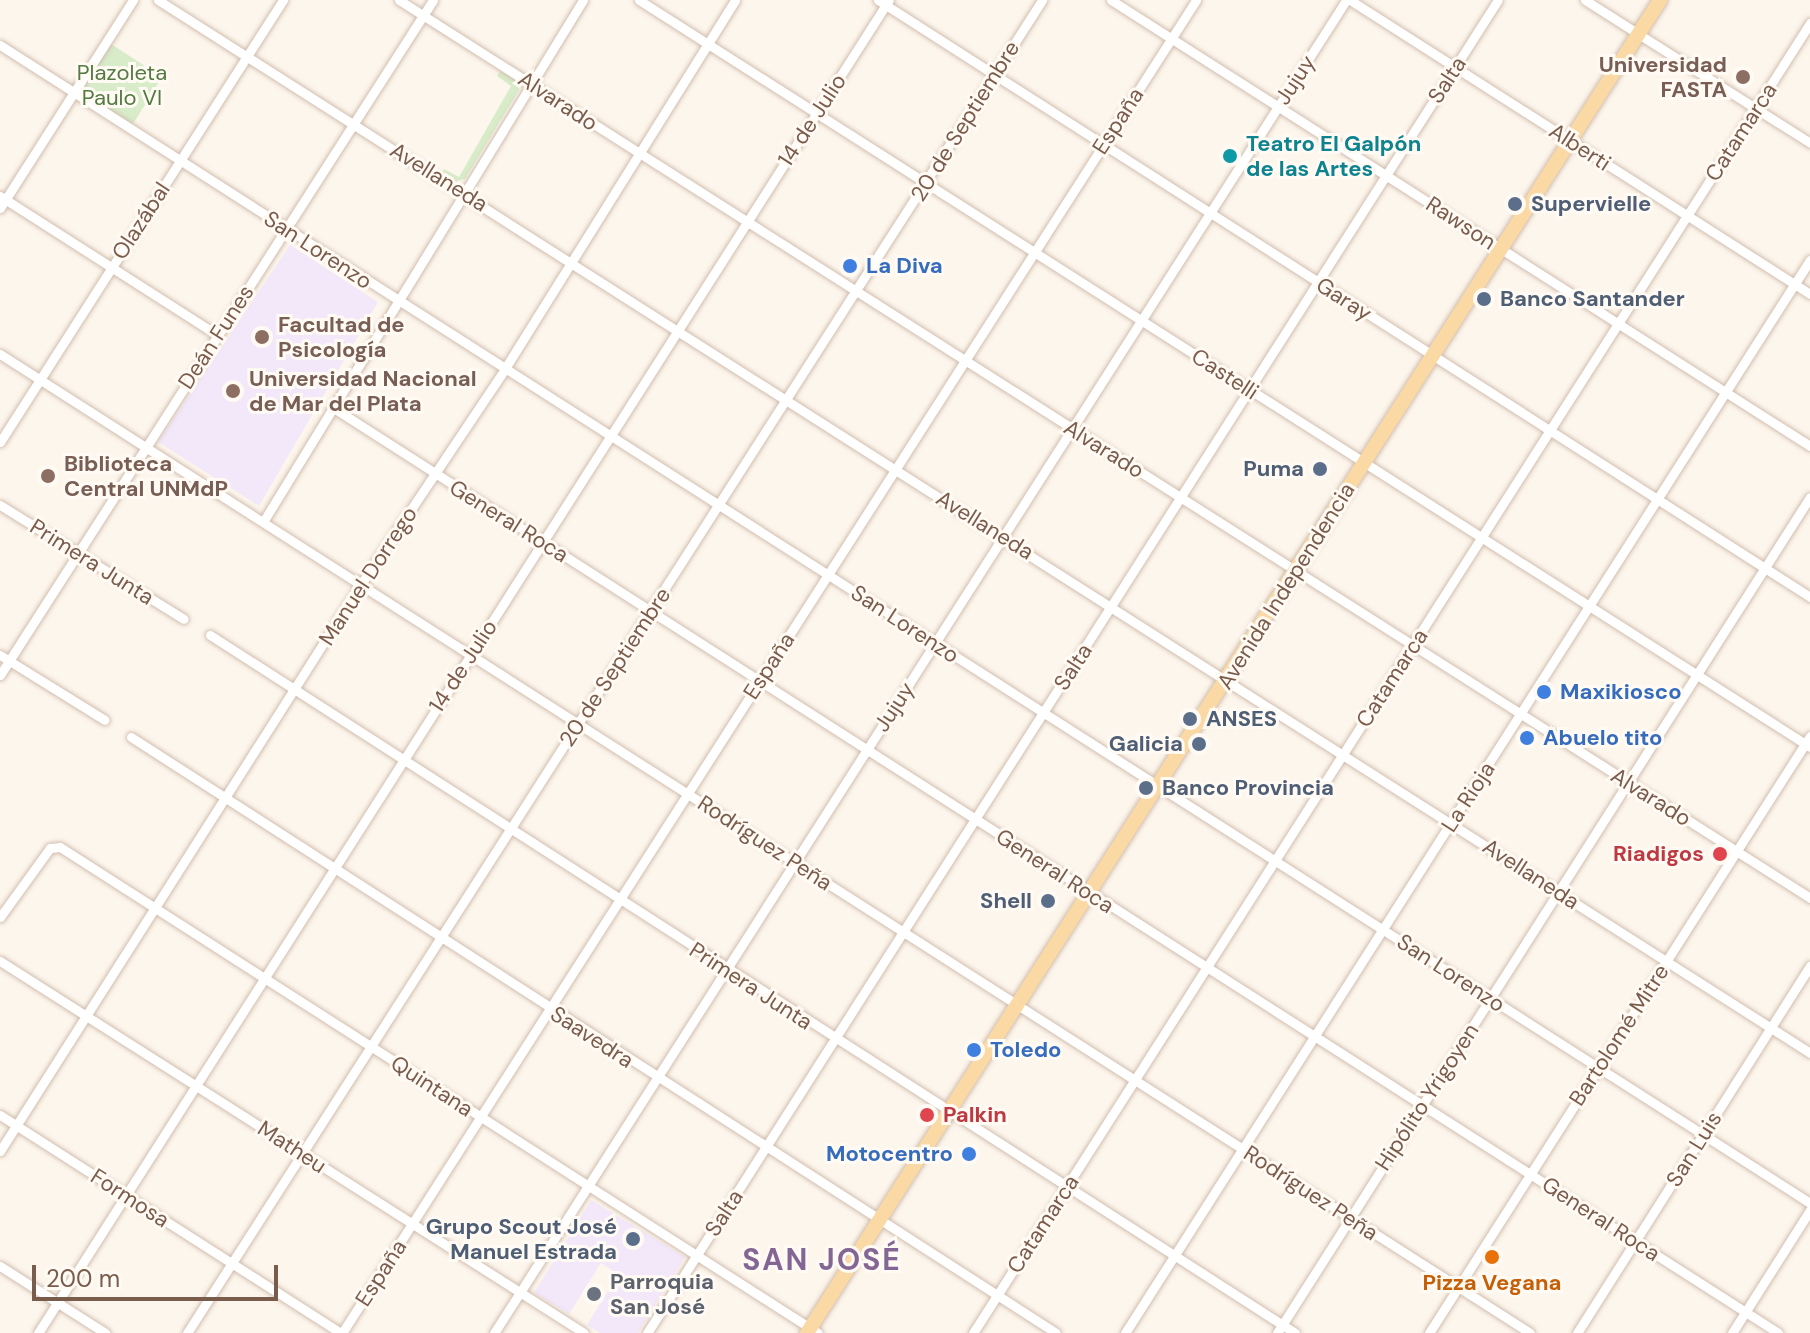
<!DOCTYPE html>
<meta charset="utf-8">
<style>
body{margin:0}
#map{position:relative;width:1810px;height:1333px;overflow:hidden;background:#fdf6ec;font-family:"DM Sans",sans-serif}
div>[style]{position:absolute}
.education>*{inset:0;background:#f3e8fa}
.green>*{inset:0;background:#d8ecc9}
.roads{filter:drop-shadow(0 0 2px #d1beb0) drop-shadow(0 0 2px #d1beb0)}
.minor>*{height:9px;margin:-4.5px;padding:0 4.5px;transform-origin:4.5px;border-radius:4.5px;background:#fff}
.primary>*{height:14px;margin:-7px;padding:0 7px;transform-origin:7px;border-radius:7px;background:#fbd9a5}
.dots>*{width:22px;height:22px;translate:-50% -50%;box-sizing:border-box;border:4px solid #fffaf3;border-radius:50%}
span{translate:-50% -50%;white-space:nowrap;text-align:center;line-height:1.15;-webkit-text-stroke:6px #fffaf3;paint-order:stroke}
.education-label{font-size:22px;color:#785e54;font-weight:700}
.right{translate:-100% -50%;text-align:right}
.left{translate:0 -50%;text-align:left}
.park-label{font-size:22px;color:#537a41}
.street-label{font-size:22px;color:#7a5c4d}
.culture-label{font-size:22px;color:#0d838f;font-weight:700}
.service-label{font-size:22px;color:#4e5e75;font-weight:700}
.shop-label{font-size:22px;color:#366cbe;font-weight:700}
.health-label{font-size:22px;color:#be3a42;font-weight:700}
.worship-label{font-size:22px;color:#5b616d;font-weight:700}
.food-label{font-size:22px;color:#c56008;font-weight:700}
.district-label{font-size:30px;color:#846695;font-weight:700;letter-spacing:2px}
.scale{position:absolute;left:32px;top:1265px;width:246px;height:36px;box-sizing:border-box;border:4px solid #7a5c4d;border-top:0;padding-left:10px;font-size:24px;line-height:28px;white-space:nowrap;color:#7a5c4d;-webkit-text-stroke:6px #fffaf3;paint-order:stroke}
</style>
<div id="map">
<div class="education">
<div style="clip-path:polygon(290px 245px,378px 302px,259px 506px,158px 442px)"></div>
<div style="clip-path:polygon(591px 1200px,685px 1257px,638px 1333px,600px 1333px,587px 1325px,618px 1274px,601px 1263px,569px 1314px,534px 1293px)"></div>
</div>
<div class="green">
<div style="clip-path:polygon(111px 44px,162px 77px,133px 124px,81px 92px)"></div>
<div style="clip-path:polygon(500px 71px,519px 82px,519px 90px,465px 179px,455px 181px,442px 173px,444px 169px,459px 177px,511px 86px,497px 76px)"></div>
</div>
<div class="roads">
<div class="minor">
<div style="left:158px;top:0;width:1959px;rotate:32.51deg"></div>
<div style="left:399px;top:0;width:1673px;rotate:32.47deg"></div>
<div style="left:639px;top:0;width:1389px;rotate:32.53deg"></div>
<div style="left:878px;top:0;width:1107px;rotate:32.64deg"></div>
<div style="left:1111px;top:0;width:829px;rotate:32.54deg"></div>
<div style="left:1350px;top:0;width:546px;rotate:32.58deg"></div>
<div style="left:1585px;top:0;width:267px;rotate:32.4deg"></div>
<div style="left:0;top:45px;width:2149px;rotate:32.61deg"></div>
<div style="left:0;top:196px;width:258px;rotate:32.6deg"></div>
<div style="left:0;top:208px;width:247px;rotate:-57.4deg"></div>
<div style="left:0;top:354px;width:1816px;rotate:32.61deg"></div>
<div style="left:332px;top:407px;width:1717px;rotate:32.63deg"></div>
<div style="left:0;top:442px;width:525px;rotate:-57.37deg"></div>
<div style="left:0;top:505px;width:216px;rotate:31.8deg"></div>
<div style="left:263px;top:522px;width:612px;rotate:-58.49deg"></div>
<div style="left:210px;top:635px;width:1290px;rotate:32.75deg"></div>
<div style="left:0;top:655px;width:123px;rotate:31.8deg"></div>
<div style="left:0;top:675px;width:802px;rotate:-57.32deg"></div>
<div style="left:131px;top:737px;width:1100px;rotate:32.79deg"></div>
<div style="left:0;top:917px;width:85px;rotate:-54.1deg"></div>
<div style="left:50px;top:848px;width:10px;rotate:-6deg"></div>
<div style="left:60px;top:847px;width:900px;rotate:32.67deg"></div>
<div style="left:0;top:961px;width:692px;rotate:32.5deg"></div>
<div style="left:0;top:1115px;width:405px;rotate:32.6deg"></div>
<div style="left:0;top:1151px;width:672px;rotate:-57.52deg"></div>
<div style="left:361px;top:584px;width:257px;rotate:-56.2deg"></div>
<div style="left:504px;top:370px;width:436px;rotate:-58deg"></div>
<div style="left:0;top:1266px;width:125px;rotate:32.5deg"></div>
<div style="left:38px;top:1333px;width:1581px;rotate:-57.45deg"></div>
<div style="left:187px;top:1333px;width:1584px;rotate:-57.32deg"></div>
<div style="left:342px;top:1333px;width:1583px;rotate:-57.35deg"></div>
<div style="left:494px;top:1333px;width:1582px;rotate:-57.41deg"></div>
<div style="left:647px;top:1333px;width:1581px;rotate:-57.45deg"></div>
<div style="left:973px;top:1333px;width:1555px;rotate:-57.42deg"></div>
<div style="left:1125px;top:1333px;width:1273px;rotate:-57.45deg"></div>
<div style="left:1277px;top:1333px;width:991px;rotate:-57.48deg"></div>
<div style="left:1429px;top:1333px;width:708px;rotate:-57.45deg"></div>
<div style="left:1577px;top:1333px;width:435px;rotate:-57.6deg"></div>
<div style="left:1732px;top:1333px;width:146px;rotate:-57.6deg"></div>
</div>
<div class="primary">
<div style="left:807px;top:1333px;width:1583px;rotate:-57.38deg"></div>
</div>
</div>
<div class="dots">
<div style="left:1743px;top:77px;background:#8d6e63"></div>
<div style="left:1230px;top:156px;background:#0f9aa8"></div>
<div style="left:1515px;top:204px;background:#5c6f8a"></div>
<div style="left:850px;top:266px;background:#3f7fe0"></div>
<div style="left:1484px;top:299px;background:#5c6f8a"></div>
<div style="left:262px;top:337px;background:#8d6e63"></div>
<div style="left:233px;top:391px;background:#8d6e63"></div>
<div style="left:1320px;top:469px;background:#5c6f8a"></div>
<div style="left:48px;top:476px;background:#8d6e63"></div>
<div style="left:1544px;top:692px;background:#3f7fe0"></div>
<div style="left:1190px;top:719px;background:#5c6f8a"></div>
<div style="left:1527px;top:738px;background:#3f7fe0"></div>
<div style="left:1199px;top:744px;background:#5c6f8a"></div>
<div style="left:1146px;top:788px;background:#5c6f8a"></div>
<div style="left:1720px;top:854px;background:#e0444e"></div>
<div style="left:1048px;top:901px;background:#5c6f8a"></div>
<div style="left:974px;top:1050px;background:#3f7fe0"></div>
<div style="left:927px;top:1115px;background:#e0444e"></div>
<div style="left:969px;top:1154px;background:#3f7fe0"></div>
<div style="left:633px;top:1239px;background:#5c6f8a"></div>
<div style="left:1492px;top:1257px;background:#e8710a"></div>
<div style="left:594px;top:1294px;background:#6b7280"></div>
</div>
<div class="education-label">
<span class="right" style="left:1727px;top:77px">Universidad<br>FASTA</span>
<span class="left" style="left:278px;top:337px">Facultad de<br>Psicología</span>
<span class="left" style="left:249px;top:391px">Universidad Nacional<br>de Mar del Plata</span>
<span class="left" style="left:64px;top:476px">Biblioteca<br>Central UNMdP</span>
</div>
<div class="park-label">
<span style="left:122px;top:85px">Plazoleta<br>Paulo VI</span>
</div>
<div class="street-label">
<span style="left:1295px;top:80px;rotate:-57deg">Jujuy</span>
<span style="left:1447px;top:80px;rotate:-57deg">Salta</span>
<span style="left:558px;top:101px;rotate:33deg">Alvarado</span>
<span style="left:812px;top:120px;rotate:-57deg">14 de Julio</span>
<span style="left:965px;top:121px;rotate:-58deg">20 de Septiembre</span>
<span style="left:1118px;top:121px;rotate:-57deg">España</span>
<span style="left:1741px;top:132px;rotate:-57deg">Catamarca</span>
<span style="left:1580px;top:147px;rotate:33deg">Alberti</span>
<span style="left:439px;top:177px;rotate:32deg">Avellaneda</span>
<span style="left:141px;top:221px;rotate:-57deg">Olazábal</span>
<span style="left:1461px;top:223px;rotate:33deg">Rawson</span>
<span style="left:318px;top:250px;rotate:33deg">San Lorenzo</span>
<span style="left:1344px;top:299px;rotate:33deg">Garay</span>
<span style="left:216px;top:337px;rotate:-57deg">Deán Funes</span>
<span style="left:1225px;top:374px;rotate:33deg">Castelli</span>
<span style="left:1104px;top:449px;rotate:32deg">Alvarado</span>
<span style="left:509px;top:521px;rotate:32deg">General Roca</span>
<span style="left:985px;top:525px;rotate:32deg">Avellaneda</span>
<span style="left:92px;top:562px;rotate:32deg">Primera Junta</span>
<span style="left:368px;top:576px;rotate:-57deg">Manuel Dorrego</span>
<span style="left:1286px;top:586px;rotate:-58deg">Avenida Independencia</span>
<span style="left:905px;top:624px;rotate:33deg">San Lorenzo</span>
<span style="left:463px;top:666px;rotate:-57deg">14 de Julio</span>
<span style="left:769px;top:666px;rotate:-57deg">España</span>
<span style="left:615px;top:667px;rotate:-57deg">20 de Septiembre</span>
<span style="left:1073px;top:667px;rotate:-57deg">Salta</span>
<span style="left:1392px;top:678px;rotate:-57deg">Catamarca</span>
<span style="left:894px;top:707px;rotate:-57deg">Jujuy</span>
<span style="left:1468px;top:797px;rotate:-57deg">La Rioja</span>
<span style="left:1651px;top:797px;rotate:32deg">Alvarado</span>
<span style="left:765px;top:843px;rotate:33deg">Rodríguez Peña</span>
<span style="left:1055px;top:871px;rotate:33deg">General Roca</span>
<span style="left:1531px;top:874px;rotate:33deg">Avellaneda</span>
<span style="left:1451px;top:973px;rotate:33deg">San Lorenzo</span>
<span style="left:751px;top:986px;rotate:33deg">Primera Junta</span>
<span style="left:1619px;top:1035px;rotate:-57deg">Bartolomé Mitre</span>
<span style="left:592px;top:1037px;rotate:33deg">Saavedra</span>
<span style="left:432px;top:1086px;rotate:33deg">Quintana</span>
<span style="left:1427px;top:1097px;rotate:-57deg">Hipólito Yrigoyen</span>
<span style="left:292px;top:1147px;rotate:33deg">Matheu</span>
<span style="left:1694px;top:1149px;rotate:-58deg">San Luis</span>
<span style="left:1311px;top:1193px;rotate:33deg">Rodríguez Peña</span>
<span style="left:130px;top:1198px;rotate:33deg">Formosa</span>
<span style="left:724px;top:1213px;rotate:-57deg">Salta</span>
<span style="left:1601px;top:1219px;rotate:33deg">General Roca</span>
<span style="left:1043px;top:1224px;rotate:-57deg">Catamarca</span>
<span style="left:381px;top:1273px;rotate:-57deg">España</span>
</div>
<div class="culture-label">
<span class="left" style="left:1246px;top:156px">Teatro El Galpón<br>de las Artes</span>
</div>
<div class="service-label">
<span class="left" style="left:1531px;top:204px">Supervielle</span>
<span class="left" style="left:1500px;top:299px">Banco Santander</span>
<span class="right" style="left:1304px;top:469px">Puma</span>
<span class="left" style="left:1206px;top:719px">ANSES</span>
<span class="right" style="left:1183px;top:744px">Galicia</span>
<span class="left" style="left:1162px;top:788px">Banco Provincia</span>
<span class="right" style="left:1032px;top:901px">Shell</span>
<span class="right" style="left:617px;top:1239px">Grupo Scout José<br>Manuel Estrada</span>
</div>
<div class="shop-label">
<span class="left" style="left:866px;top:266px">La Diva</span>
<span class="left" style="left:1560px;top:692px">Maxikiosco</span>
<span class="left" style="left:1543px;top:738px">Abuelo tito</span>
<span class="left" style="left:990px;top:1050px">Toledo</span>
<span class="right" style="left:953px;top:1154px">Motocentro</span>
</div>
<div class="health-label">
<span class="right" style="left:1704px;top:854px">Riadigos</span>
<span class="left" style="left:943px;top:1115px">Palkin</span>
</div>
<div class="worship-label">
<span class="left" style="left:610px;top:1294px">Parroquia<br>San José</span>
</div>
<div class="food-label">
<span style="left:1492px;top:1283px">Pizza Vegana</span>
</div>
<div class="district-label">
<span style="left:822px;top:1260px">SAN JOSÉ</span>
</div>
<div class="scale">200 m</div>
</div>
